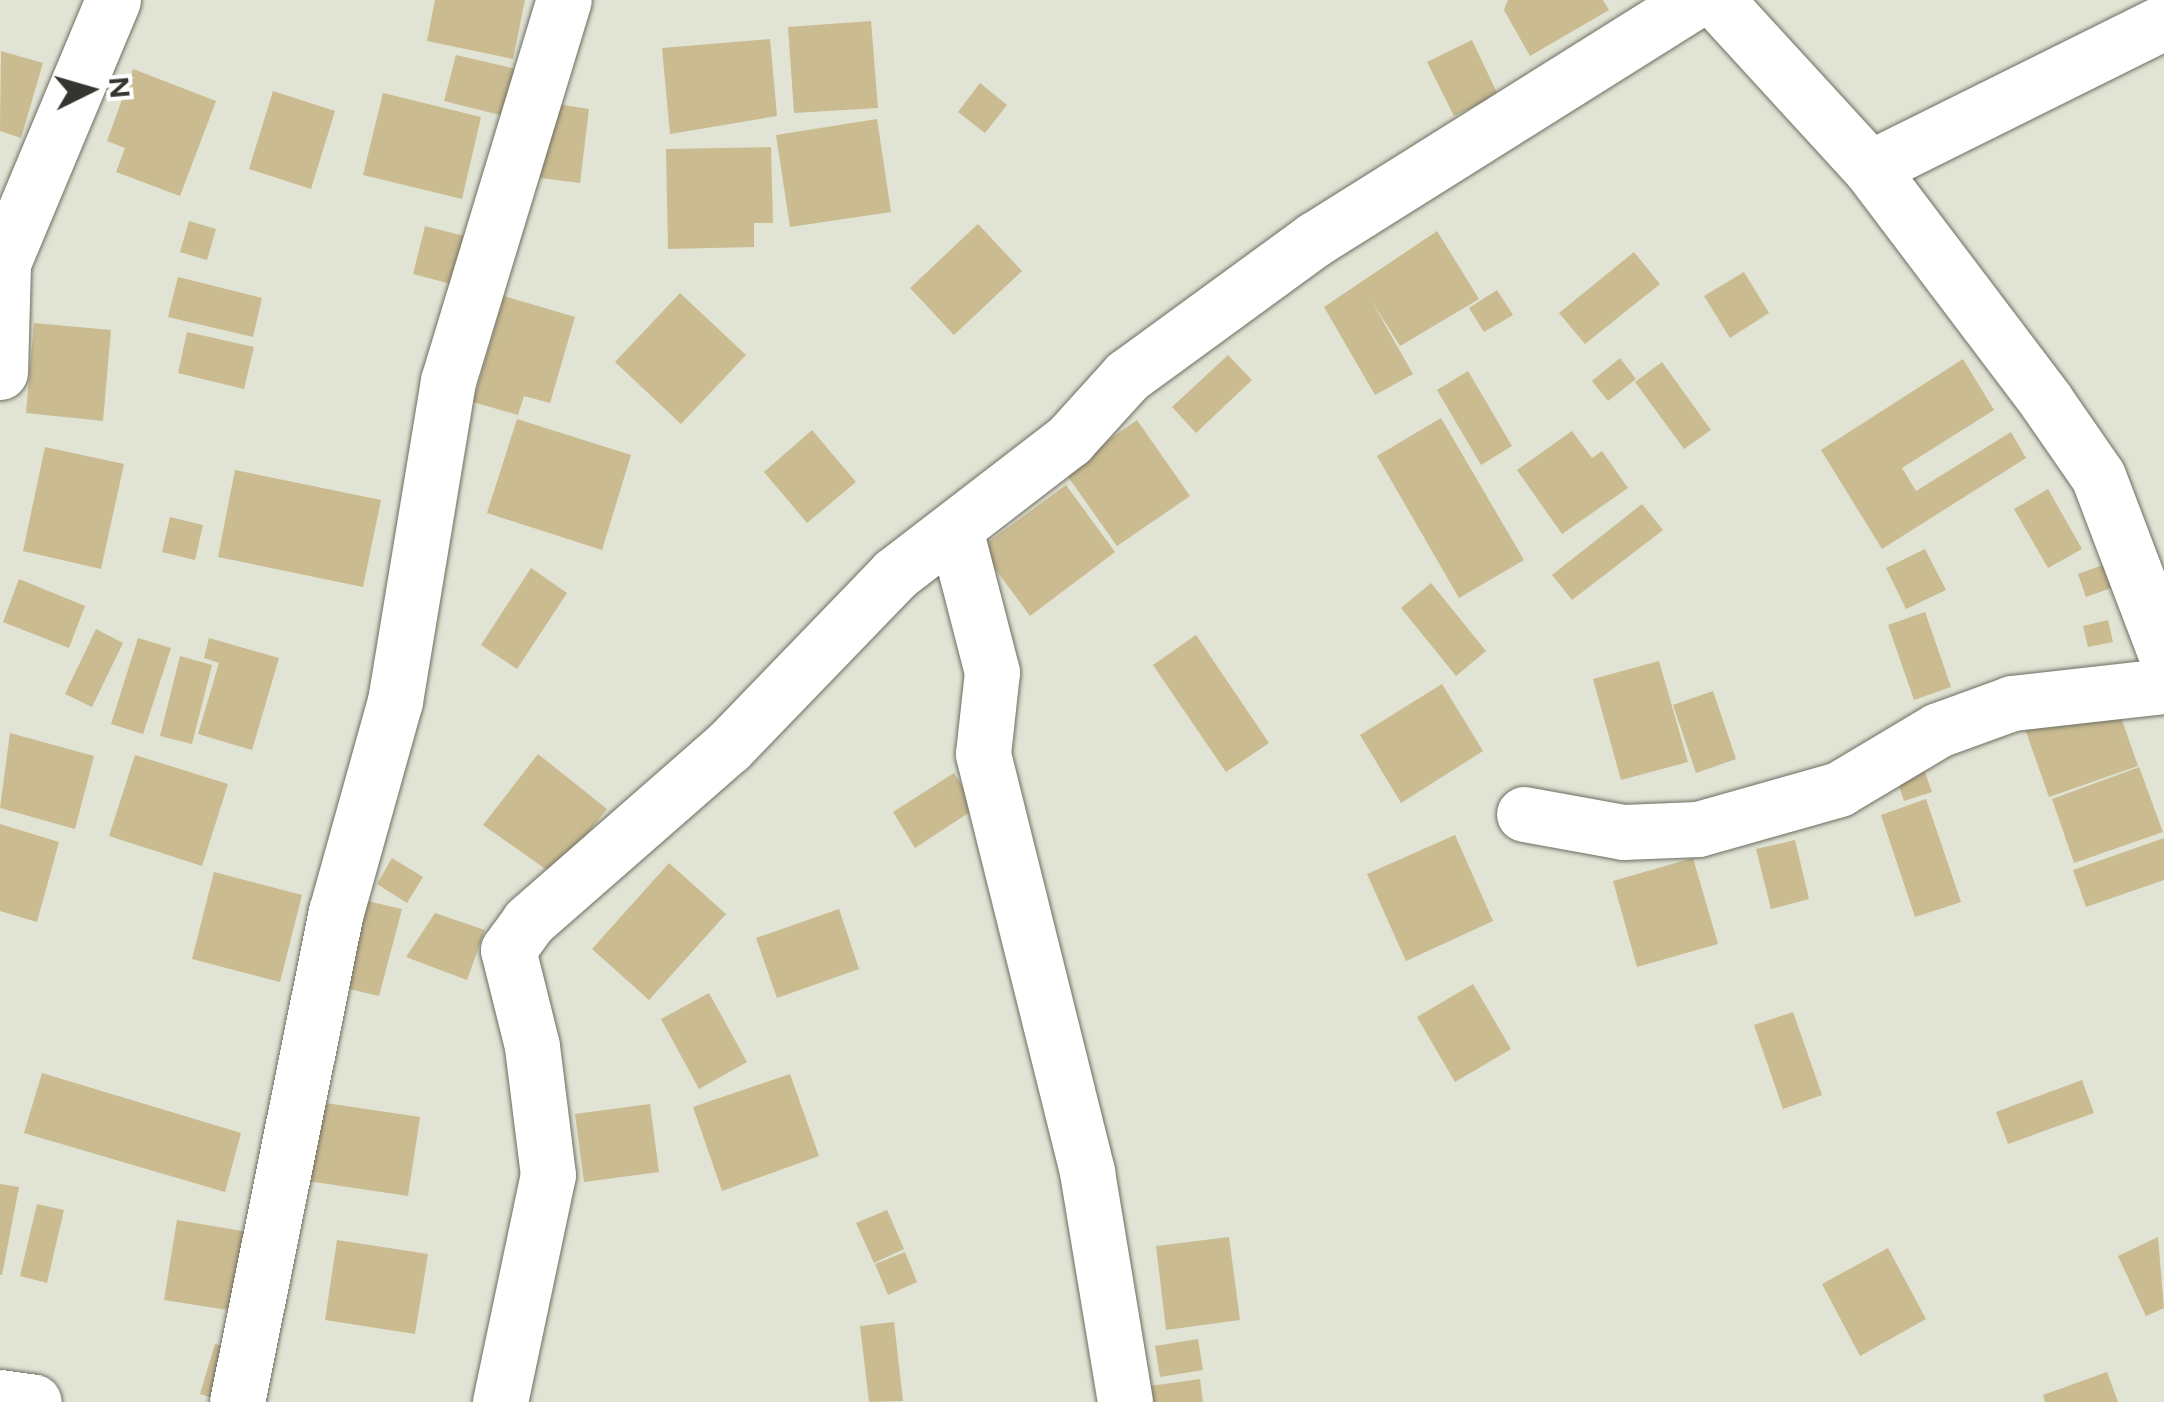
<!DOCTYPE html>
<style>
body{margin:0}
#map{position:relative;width:2164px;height:1402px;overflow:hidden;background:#e1e3d4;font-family:Figtree,sans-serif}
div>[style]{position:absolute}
.building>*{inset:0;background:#cabb91}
.roads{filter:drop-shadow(0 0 2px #6d6e61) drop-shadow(0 0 2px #6d6e61)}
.minor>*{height:55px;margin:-27.5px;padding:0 27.5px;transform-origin:27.5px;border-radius:27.5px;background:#fff}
span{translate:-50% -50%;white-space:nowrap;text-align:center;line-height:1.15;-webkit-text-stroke:8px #fff;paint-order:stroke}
.north{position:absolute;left:40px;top:40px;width:100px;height:100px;-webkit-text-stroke:8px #fff;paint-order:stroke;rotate:85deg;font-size:28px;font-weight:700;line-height:40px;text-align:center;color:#353530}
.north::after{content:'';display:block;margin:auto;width:35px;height:45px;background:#353530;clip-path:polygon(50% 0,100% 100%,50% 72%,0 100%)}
</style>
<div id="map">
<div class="building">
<div style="clip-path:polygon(435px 0,525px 0,513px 59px,427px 41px)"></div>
<div style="clip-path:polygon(1508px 0,1603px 0,1609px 10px,1530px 56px,1504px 10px)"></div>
<div style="clip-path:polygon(871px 21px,878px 108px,794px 113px,788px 27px)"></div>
<div style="clip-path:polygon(770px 39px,777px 116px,670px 134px,662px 48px)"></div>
<div style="clip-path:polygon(1472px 40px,1498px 95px,1454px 116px,1427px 62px)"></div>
<div style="clip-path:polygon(1px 51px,43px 63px,21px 138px,0 131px)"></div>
<div style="clip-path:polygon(456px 55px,516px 69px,504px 116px,444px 101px)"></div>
<div style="clip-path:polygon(133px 69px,216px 101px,180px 196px,116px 172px,125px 148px,107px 141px)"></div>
<div style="clip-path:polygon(980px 83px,1007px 105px,985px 133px,958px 112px)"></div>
<div style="clip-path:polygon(273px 91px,335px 111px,311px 189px,249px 169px)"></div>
<div style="clip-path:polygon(383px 93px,481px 117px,462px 199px,363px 175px)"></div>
<div style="clip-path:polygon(550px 103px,589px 109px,580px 183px,540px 178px)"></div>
<div style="clip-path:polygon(877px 119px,891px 212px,790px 227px,776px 135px)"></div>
<div style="clip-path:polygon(771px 147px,773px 223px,754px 223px,754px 247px,668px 249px,666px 149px)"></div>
<div style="clip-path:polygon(189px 221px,216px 229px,207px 260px,180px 252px)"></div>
<div style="clip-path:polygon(978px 224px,1022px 271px,954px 335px,910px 288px)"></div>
<div style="clip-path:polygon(425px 226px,464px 236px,451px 284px,413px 274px)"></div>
<div style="clip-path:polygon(1437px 231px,1479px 299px,1400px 346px,1371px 300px,1413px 374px,1375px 395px,1324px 307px)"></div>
<div style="clip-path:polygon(1634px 252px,1660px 284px,1585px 344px,1559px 313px)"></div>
<div style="clip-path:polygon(1744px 272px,1769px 313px,1730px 338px,1704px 296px)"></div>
<div style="clip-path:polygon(178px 277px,262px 298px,253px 337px,168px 317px)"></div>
<div style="clip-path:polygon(1497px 290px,1513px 315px,1484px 332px,1469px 308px)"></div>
<div style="clip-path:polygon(680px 293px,746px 355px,681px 424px,615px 362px)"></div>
<div style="clip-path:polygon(504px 296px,575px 317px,550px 403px,524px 396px,518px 415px,473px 402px)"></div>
<div style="clip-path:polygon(34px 323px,111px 330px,103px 421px,26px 413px)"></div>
<div style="clip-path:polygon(187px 332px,254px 347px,244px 389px,178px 373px)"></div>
<div style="clip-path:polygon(1228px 355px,1252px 380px,1196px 433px,1172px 407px)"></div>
<div style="clip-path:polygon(1620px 358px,1636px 379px,1608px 401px,1592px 381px)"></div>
<div style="clip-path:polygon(1963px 359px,1994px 410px,1902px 468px,1916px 491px,2011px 432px,2026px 458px,1882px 549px,1821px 450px)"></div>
<div style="clip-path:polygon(1662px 362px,1711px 430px,1684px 449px,1635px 382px)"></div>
<div style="clip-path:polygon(1468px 371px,1512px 446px,1481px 465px,1437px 390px)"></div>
<div style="clip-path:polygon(1441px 418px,1524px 560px,1459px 598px,1377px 456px)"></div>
<div style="clip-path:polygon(517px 419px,631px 455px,602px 550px,487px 513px)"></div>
<div style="clip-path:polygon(1137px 420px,1190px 496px,1117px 546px,1064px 471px)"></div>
<div style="clip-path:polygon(812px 430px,856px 482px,807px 523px,764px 472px)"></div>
<div style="clip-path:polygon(1572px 431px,1592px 458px,1602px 451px,1628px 488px,1562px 534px,1517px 470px)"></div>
<div style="clip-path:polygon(45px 447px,124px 464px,101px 569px,23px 551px)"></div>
<div style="clip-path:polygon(235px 470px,381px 500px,363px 587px,218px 557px)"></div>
<div style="clip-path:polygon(1066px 485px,1115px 552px,1030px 616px,980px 548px)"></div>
<div style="clip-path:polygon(2048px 489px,2082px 549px,2048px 568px,2014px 509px)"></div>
<div style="clip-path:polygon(1642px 504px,1663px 530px,1572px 600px,1552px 575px)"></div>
<div style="clip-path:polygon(170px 517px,203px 525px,195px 560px,162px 552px)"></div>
<div style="clip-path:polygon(1925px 549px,1946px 590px,1906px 609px,1886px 568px)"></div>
<div style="clip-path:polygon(2103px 565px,2111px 588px,2086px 597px,2078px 574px)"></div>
<div style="clip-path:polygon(531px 568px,567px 593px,517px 669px,481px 645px)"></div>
<div style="clip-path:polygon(19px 579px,85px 606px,69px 648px,3px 622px)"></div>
<div style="clip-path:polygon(1431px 583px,1486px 651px,1456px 676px,1401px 608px)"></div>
<div style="clip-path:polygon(1925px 612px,1951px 687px,1914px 700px,1888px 625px)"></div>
<div style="clip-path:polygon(2108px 620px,2113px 642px,2088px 647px,2083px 626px)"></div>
<div style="clip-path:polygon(96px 629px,123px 643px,92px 707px,65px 694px)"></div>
<div style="clip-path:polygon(1196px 635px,1269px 743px,1226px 772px,1153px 665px)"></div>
<div style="clip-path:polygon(138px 638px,171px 648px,143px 734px,111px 724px)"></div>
<div style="clip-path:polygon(209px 638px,279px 658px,252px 750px,198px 734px,219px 663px,204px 658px)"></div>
<div style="clip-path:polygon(180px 656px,212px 665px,192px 744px,160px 736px)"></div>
<div style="clip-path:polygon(1659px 661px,1688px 762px,1621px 780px,1593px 679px)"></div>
<div style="clip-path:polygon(1442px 684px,1483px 751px,1401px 803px,1360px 735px)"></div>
<div style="clip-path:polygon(1713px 691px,1736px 759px,1696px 773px,1673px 705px)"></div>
<div style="clip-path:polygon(2114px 697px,2138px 766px,2049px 797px,2025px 729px)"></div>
<div style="clip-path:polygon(10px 733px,94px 756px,75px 829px,0 808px)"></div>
<div style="clip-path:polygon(538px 754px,607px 809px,554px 875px,483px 825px)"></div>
<div style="clip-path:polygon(135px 755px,228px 784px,202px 866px,109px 836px)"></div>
<div style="clip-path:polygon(1922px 764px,1932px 792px,1904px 801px,1895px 774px)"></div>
<div style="clip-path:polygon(2139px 767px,2163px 832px,2074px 863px,2052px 799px)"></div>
<div style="clip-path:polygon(954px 773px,976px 808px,915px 848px,893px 812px)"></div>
<div style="clip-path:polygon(1926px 799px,1961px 902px,1915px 917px,1881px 815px)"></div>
<div style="clip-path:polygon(0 824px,59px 842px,37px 922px,0 911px)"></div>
<div style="clip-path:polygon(1455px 835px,1493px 921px,1406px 961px,1367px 874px)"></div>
<div style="clip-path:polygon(2164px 838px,2164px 880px,2086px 907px,2073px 870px)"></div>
<div style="clip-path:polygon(1795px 840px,1809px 899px,1771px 909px,1756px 849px)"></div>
<div style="clip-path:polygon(392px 858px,423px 877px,407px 903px,377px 884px)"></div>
<div style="clip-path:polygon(1693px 858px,1718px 944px,1637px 967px,1613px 881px)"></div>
<div style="clip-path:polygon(669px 863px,726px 914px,649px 1000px,592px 949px)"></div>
<div style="clip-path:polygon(214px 872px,302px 895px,280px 982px,192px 959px)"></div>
<div style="clip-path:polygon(367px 901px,402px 909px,379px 996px,345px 988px)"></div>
<div style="clip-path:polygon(839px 909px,859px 969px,777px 998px,756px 938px)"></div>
<div style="clip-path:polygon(435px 913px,485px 930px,467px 980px,406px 957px)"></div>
<div style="clip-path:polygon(1473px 984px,1511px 1049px,1455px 1082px,1417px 1017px)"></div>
<div style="clip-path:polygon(709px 993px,747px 1062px,699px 1089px,661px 1019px)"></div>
<div style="clip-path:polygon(1793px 1012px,1822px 1095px,1783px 1109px,1754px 1025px)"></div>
<div style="clip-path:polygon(42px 1073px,241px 1133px,225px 1192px,24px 1133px)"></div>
<div style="clip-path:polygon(790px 1074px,819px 1156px,722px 1191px,693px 1107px)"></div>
<div style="clip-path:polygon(2082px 1080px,2094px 1113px,2008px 1144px,1996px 1112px)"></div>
<div style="clip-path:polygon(312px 1101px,420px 1117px,408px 1196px,301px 1180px)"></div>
<div style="clip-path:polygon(650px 1104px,659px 1172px,584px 1182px,575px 1114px)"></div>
<div style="clip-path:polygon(0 1184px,19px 1187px,2px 1275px,0 1275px)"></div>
<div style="clip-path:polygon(37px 1204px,64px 1210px,47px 1283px,20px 1276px)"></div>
<div style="clip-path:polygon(887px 1210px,904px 1249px,874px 1263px,856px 1223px)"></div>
<div style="clip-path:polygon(177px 1220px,254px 1233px,240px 1312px,164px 1300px)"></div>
<div style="clip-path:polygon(1229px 1237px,1240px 1320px,1166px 1330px,1156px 1246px)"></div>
<div style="clip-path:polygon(2158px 1237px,2164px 1308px,2146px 1316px,2118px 1256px)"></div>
<div style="clip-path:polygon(337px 1240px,428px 1254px,415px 1334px,325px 1320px)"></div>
<div style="clip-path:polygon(1888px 1248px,1926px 1319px,1860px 1356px,1822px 1284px)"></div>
<div style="clip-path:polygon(905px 1252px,917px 1282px,888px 1295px,875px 1264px)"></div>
<div style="clip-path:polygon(894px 1322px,903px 1401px,869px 1402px,860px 1326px)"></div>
<div style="clip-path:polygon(1198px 1339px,1203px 1370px,1160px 1377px,1155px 1346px)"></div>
<div style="clip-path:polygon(215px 1344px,240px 1352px,225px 1402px,200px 1394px)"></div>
<div style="clip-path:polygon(2107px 1372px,2118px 1402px,2045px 1402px,2043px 1395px)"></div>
<div style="clip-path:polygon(1200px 1379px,1203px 1402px,1152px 1402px,1150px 1386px)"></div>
</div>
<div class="roads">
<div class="minor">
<div style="left:1716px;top:0;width:228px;rotate:47.5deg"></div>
<div style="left:1870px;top:168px;width:292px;rotate:52.9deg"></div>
<div style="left:2046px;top:401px;width:91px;rotate:55.3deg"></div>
<div style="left:2098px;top:476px;width:186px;rotate:69.2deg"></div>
<div style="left:1870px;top:168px;width:328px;rotate:-26.4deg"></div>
<div style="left:0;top:372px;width:109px;rotate:-88.4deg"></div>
<div style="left:3px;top:263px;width:285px;rotate:-67.3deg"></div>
<div style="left:955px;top:529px;width:148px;rotate:75.5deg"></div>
<div style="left:992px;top:672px;width:82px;rotate:96.3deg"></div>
<div style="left:983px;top:754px;width:431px;rotate:76deg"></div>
<div style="left:1087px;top:1172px;width:233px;rotate:80.6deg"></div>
<div style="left:1524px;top:814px;width:101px;rotate:10.3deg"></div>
<div style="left:1623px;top:832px;width:75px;rotate:-2.3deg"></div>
<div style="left:1698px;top:829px;width:147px;rotate:-15.8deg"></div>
<div style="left:1839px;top:789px;width:115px;rotate:-30.8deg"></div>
<div style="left:1938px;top:730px;width:79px;rotate:-20deg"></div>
<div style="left:2012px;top:703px;width:153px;rotate:-6.4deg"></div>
<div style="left:0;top:1397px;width:34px;rotate:8deg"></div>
<div style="left:237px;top:1402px;width:500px;rotate:-78.6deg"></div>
<div style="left:336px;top:912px;width:219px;rotate:-74.4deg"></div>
<div style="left:395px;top:701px;width:324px;rotate:-80.6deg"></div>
<div style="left:448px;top:381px;width:398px;rotate:-73.1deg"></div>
<div style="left:500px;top:1402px;width:232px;rotate:-78.1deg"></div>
<div style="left:548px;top:1175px;width:130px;rotate:-97.1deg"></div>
<div style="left:532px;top:1046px;width:99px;rotate:-104deg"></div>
<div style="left:508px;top:950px;width:36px;rotate:-54deg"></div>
<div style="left:529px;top:921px;width:264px;rotate:-41.2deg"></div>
<div style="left:728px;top:747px;width:240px;rotate:-46deg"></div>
<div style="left:895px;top:574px;width:220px;rotate:-37.6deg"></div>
<div style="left:1069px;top:440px;width:86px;rotate:-47.8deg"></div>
<div style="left:1127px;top:376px;width:233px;rotate:-36.1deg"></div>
<div style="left:1315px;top:239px;width:450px;rotate:-32.1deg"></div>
</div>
</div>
<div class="north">N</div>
</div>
